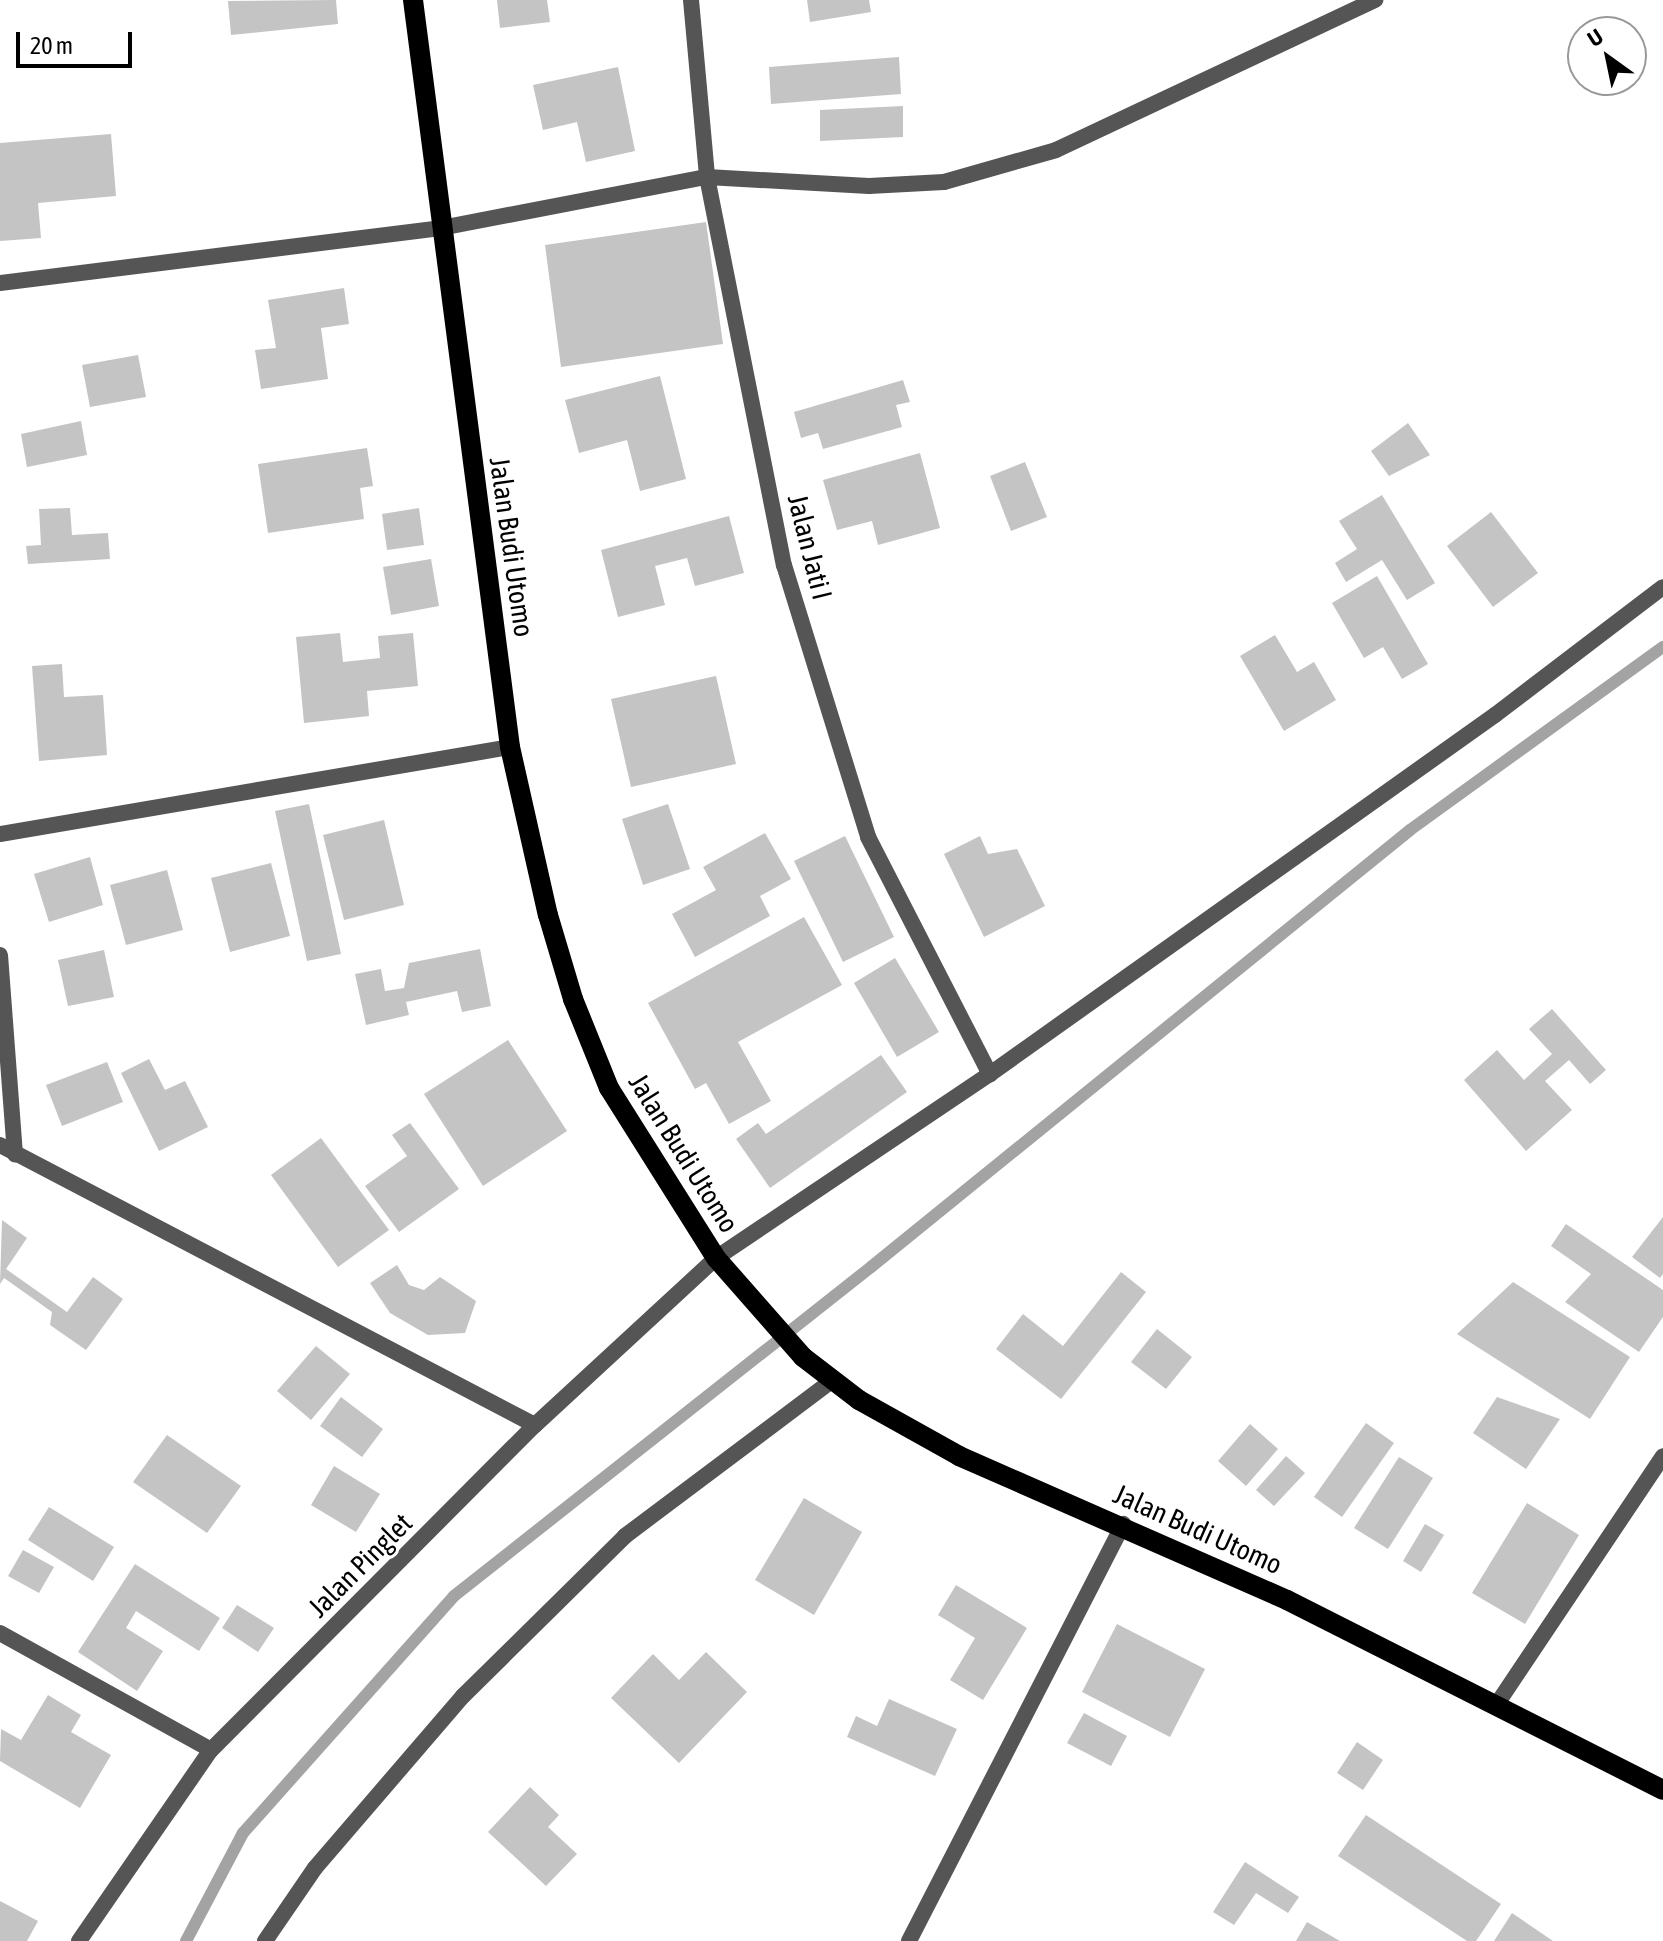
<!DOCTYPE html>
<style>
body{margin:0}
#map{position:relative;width:1663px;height:1941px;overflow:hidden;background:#fff;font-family:"Asap Condensed",sans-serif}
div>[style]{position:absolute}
.stream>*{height:12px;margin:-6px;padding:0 6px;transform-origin:6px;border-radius:6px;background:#a3a3a3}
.building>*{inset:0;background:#c4c4c4}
.minor>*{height:16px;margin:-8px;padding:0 8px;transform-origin:8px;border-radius:8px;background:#555}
.primary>*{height:20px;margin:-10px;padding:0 10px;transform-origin:10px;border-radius:10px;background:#000}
span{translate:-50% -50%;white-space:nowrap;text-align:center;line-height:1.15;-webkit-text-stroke:6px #fff;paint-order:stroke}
.street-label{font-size:28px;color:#000}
.north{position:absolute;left:1567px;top:16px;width:80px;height:80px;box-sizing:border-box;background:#fff;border:2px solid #999;border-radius:50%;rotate:327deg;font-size:22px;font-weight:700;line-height:32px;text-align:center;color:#000}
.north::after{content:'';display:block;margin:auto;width:28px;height:36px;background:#000;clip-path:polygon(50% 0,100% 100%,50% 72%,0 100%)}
.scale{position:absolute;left:16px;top:32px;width:116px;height:36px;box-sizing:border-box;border:4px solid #000;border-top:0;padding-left:10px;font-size:24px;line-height:28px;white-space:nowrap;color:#000;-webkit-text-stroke:6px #fff;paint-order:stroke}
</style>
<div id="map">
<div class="stream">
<div style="left:186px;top:1941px;width:122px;rotate:-62.2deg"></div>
<div style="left:243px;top:1833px;width:317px;rotate:-48.3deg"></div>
<div style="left:454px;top:1596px;width:531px;rotate:-38.27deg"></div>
<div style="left:871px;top:1267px;width:694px;rotate:-39.03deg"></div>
<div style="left:1410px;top:830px;width:312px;rotate:-35.9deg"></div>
</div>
<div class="building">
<div style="clip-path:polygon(336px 0,338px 24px,231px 35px,228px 1px)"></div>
<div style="clip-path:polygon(497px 0,547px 0,550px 22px,500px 28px)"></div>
<div style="clip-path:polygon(807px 0,869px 0,871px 12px,810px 22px)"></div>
<div style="clip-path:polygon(899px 57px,901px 94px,771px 104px,769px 67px)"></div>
<div style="clip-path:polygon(618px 67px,635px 151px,586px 162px,577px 122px,543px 130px,533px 85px)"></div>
<div style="clip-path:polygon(903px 106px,903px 137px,820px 141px,820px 110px)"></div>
<div style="clip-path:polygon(111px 134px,116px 196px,38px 203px,41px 238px,0 241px,0 143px)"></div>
<div style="clip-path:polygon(706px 222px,723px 344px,561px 367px,545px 245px)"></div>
<div style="clip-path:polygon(344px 288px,349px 324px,321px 328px,328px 379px,261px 389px,255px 350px,276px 348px,268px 300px)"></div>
<div style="clip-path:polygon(138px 355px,146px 397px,90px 407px,82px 365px)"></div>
<div style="clip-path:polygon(660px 376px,686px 479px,640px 491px,627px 440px,579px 453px,565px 400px)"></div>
<div style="clip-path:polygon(903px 380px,910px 402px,896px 405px,902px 427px,823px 449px,818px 433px,801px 438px,794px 412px)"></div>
<div style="clip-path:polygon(81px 421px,87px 455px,27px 467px,21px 434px)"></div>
<div style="clip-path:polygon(1408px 423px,1430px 455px,1389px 476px,1371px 451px)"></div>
<div style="clip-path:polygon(367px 448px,373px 486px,360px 488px,364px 519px,268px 533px,258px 464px)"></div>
<div style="clip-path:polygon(920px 453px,940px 528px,878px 545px,872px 521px,837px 530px,823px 480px)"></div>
<div style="clip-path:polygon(1025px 462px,1047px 517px,1011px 531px,990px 476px)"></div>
<div style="clip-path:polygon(1382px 495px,1435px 583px,1407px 600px,1382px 560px,1346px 582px,1335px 563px,1357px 549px,1339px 521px)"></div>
<div style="clip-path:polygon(70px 508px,72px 535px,108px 533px,110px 559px,28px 564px,26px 546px,41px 545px,39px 509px)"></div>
<div style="clip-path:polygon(419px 508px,424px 545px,387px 550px,382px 514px)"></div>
<div style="clip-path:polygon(1491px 512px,1538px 573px,1493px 607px,1447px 546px)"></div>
<div style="clip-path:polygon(729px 516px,744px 573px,695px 586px,687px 558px,655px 566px,665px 605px,618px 617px,601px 550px)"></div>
<div style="clip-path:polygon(431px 559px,439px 606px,391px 615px,383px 567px)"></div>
<div style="clip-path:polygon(1377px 576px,1428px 664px,1402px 679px,1383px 647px,1364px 658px,1332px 603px)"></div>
<div style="clip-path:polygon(340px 633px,343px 662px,380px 658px,378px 636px,413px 633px,418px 686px,367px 691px,369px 716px,304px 723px,296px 637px)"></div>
<div style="clip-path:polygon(1275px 635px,1297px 672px,1314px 662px,1336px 700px,1284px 731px,1240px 656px)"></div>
<div style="clip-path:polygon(62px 664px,64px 697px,103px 695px,107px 755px,39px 761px,32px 666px)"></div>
<div style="clip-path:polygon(716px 676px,736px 764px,631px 787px,611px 699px)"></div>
<div style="clip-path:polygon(309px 804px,341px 954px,307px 961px,275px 811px)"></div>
<div style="clip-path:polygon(668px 804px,690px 869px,643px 885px,622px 819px)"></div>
<div style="clip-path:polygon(384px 820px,404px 905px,344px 920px,323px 835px)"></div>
<div style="clip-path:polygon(765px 833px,791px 879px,760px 896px,770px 916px,695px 957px,672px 914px,716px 890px,703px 867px)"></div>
<div style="clip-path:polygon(845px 836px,894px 937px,843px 962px,794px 861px)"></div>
<div style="clip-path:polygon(980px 836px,988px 854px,1017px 849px,1045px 906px,984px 937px,944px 854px)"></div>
<div style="clip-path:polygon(90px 857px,103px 905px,49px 922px,34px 874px)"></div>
<div style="clip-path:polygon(271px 863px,290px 936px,230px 952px,211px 878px)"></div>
<div style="clip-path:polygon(167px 870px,183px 930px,126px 945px,110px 885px)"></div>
<div style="clip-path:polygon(804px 917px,842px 985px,738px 1042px,771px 1101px,729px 1124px,706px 1083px,695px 1089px,648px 1003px)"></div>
<div style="clip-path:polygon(480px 949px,491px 1006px,462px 1012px,457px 991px,406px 1002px,409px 1015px,366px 1025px,355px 974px,381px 969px,385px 991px,404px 988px,409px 963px)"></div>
<div style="clip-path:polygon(104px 950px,114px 997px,68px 1006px,58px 960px)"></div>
<div style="clip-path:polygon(895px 958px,939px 1032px,897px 1057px,854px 983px)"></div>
<div style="clip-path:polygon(1552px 1009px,1606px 1070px,1590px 1084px,1569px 1060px,1545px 1081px,1572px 1110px,1526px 1151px,1464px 1080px,1497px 1050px,1524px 1080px,1552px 1054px,1529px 1029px)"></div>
<div style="clip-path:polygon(508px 1040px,567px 1131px,483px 1186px,424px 1094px)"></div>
<div style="clip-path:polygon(881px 1055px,907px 1092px,770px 1188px,736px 1139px,758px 1123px,766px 1134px)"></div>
<div style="clip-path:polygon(149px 1059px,165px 1090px,185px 1081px,208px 1127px,159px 1151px,121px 1073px)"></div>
<div style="clip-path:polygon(107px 1062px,123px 1102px,62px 1126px,46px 1085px)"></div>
<div style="clip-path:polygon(410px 1123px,459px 1189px,399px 1232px,365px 1186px,407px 1156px,392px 1135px)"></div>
<div style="clip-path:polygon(321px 1138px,389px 1230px,338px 1267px,271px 1175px)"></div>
<div style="clip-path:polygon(1663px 1217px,1663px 1274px,1660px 1278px,1632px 1257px)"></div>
<div style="clip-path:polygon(2px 1220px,27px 1238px,6px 1269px,67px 1312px,93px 1277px,123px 1299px,86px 1350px,50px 1325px,52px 1312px,4px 1278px,0 1284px)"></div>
<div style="clip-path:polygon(1566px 1224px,1663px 1290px,1663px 1317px,1639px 1352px,1565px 1302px,1591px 1274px,1551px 1246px)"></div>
<div style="clip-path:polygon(397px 1265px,409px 1285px,424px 1290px,440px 1277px,476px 1301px,465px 1333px,428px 1335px,390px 1313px,370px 1283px)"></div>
<div style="clip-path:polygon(1121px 1272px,1146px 1292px,1061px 1399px,996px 1349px,1023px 1314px,1063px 1346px)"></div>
<div style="clip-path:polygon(1513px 1282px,1630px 1357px,1590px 1419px,1457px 1334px)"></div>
<div style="clip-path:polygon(1157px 1329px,1192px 1357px,1166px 1389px,1131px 1362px)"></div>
<div style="clip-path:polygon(316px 1346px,350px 1374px,311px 1420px,277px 1391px)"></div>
<div style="clip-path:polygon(341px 1397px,383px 1429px,362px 1457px,320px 1426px)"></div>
<div style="clip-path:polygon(1497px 1397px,1560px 1419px,1526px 1469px,1473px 1433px)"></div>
<div style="clip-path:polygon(1366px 1423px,1394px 1443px,1342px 1517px,1314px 1497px)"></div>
<div style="clip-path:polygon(1250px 1424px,1278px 1449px,1246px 1486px,1218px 1461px)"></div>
<div style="clip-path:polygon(167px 1435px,241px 1486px,207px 1533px,133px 1482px)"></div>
<div style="clip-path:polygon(1286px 1456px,1305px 1473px,1274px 1506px,1256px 1490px)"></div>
<div style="clip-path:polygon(1399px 1457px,1433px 1478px,1388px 1549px,1354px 1528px)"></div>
<div style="clip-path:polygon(334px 1466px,380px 1494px,356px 1532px,311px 1505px)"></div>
<div style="clip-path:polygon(804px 1498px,862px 1532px,814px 1615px,755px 1580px)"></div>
<div style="clip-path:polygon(1527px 1503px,1579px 1535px,1525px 1624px,1472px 1593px)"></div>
<div style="clip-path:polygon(49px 1507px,114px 1547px,93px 1581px,28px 1540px)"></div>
<div style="clip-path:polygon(1425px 1524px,1444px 1535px,1421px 1572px,1403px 1561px)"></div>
<div style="clip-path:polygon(23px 1550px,54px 1567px,39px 1593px,8px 1576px)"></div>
<div style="clip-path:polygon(135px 1564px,220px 1618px,199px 1651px,136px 1611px,126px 1628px,163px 1651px,137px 1691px,78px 1652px)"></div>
<div style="clip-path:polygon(956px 1585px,1027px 1628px,983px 1700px,950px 1680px,975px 1638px,938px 1615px)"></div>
<div style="clip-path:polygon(237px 1605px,274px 1628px,258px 1652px,222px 1628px)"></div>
<div style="clip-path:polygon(1117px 1624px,1205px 1669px,1170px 1737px,1082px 1692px)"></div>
<div style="clip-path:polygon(706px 1652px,747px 1692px,679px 1763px,611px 1698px,653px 1654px,679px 1680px)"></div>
<div style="clip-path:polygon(48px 1695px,81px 1715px,71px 1732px,111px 1755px,80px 1808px,0 1761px,1px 1729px,21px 1740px)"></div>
<div style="clip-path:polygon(889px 1699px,957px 1729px,935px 1776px,847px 1737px,856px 1716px,877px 1726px)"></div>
<div style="clip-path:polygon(1084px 1713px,1127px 1736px,1111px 1766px,1067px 1743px)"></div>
<div style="clip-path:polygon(1357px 1742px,1383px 1760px,1363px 1790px,1337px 1773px)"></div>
<div style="clip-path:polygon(530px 1787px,559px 1815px,548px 1827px,577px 1854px,546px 1886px,488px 1832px)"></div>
<div style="clip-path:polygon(1366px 1815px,1501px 1904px,1476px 1941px,1467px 1941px,1338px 1856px)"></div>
<div style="clip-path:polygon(1245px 1862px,1299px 1897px,1288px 1913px,1256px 1893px,1234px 1925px,1213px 1912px)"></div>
<div style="clip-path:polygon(0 1901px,38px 1921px,27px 1941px,0 1941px)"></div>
<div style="clip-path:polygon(1512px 1913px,1553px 1941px,1494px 1941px)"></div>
<div style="clip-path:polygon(1307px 1922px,1340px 1941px,1296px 1941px)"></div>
</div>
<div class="minor">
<div style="left:691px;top:0;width:178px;rotate:84.8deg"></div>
<div style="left:707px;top:177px;width:396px;rotate:78.8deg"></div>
<div style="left:784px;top:565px;width:285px;rotate:72.8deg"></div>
<div style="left:868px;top:837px;width:267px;rotate:62.8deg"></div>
<div style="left:0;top:283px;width:444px;rotate:-7.1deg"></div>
<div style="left:441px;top:228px;width:271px;rotate:-10.9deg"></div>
<div style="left:707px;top:177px;width:162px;rotate:3.2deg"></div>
<div style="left:869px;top:186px;width:75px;rotate:-3.1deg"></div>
<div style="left:944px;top:182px;width:116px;rotate:-15.9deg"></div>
<div style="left:1056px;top:150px;width:353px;rotate:-25.2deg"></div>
<div style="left:0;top:834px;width:517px;rotate:-9.68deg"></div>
<div style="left:0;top:955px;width:200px;rotate:85.7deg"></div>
<div style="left:0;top:1145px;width:604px;rotate:27.63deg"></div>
<div style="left:0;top:1633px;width:241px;rotate:29deg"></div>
<div style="left:1497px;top:1704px;width:298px;rotate:-56.2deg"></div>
<div style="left:79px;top:1941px;width:232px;rotate:-55.4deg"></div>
<div style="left:211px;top:1750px;width:459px;rotate:-45.1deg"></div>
<div style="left:535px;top:1425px;width:246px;rotate:-42.7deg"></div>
<div style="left:716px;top:1258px;width:330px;rotate:-33.9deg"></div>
<div style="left:990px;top:1074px;width:620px;rotate:-35.41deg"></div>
<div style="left:1495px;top:715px;width:211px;rotate:-37.3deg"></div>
<div style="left:265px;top:1941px;width:88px;rotate:-55.6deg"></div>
<div style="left:315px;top:1868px;width:227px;rotate:-49.3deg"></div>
<div style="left:463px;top:1696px;width:228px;rotate:-44.6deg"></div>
<div style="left:625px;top:1536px;width:260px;rotate:-36.9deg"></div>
<div style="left:909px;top:1941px;width:469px;rotate:-62.8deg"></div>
</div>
<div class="primary">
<div style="left:413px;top:0;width:753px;rotate:82.6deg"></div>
<div style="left:510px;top:747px;width:172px;rotate:77.3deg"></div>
<div style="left:548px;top:915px;width:88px;rotate:73.4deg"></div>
<div style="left:573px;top:999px;width:96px;rotate:68deg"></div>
<div style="left:609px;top:1088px;width:201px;rotate:57.8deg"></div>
<div style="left:716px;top:1258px;width:132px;rotate:48.7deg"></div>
<div style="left:803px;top:1357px;width:71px;rotate:37.5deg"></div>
<div style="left:859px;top:1400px;width:115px;rotate:29.2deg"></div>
<div style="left:959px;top:1456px;width:358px;rotate:23.7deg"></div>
<div style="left:1287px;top:1600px;width:421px;rotate:26.8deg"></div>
</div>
<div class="street-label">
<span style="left:512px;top:547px;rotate:82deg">Jalan Budi Utomo</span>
<span style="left:810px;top:547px;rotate:76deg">Jalan Jati I</span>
<span style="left:684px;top:1153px;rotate:58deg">Jalan Budi Utomo</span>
<span style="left:1198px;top:1529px;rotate:24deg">Jalan Budi Utomo</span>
<span style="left:360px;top:1565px;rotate:-45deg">Jalan Pinglet</span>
</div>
<div class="north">U</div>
<div class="scale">20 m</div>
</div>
